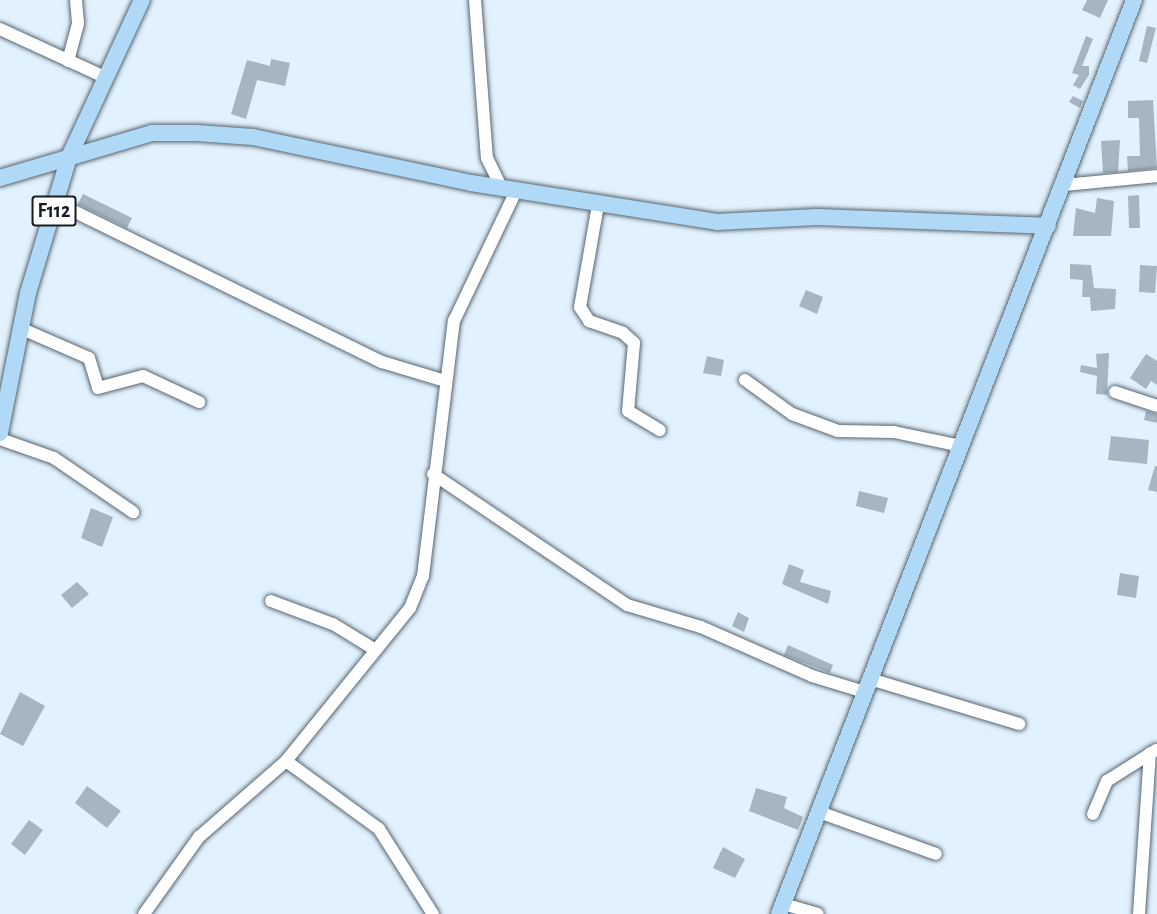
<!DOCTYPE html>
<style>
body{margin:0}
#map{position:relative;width:1157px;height:914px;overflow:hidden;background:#e1f1fd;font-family:"Alegreya Sans",sans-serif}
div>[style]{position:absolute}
.building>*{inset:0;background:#a6b5c1}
.roads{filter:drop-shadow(0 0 2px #576570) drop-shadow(0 0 2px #576570)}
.minor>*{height:12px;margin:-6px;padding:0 6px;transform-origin:6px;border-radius:6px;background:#fff}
.major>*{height:16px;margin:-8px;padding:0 8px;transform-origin:8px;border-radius:8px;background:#afd9f7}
span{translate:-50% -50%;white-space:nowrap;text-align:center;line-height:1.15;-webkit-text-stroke:4.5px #fff;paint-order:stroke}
.shield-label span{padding:2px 4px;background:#fff;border:2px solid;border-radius:4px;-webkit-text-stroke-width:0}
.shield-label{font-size:20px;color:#171d22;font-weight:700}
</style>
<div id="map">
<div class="building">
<div style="clip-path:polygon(1087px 0,1108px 0,1100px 18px,1082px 10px)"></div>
<div style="clip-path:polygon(1147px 26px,1156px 28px,1147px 63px,1139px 61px)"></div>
<div style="clip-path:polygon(1086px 36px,1093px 39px,1082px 66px,1089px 66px,1089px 75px,1080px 89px,1073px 85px,1079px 75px,1072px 73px)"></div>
<div style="clip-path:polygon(271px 59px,290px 63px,285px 86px,257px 80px,246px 119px,231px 114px,247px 60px,270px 66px)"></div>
<div style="clip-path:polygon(1073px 96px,1083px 101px,1080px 108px,1069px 102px)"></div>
<div style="clip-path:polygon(1153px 100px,1157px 168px,1128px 171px,1127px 156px,1140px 156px,1139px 118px,1128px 118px,1128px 101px)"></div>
<div style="clip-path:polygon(1120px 140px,1118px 172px,1103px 173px,1101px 141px)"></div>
<div style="clip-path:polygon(83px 194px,132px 218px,127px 228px,78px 204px)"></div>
<div style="clip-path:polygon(1139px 195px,1140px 228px,1129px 228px,1128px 196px)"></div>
<div style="clip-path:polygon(1097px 198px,1114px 201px,1111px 236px,1073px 236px,1076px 208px,1095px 213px)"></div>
<div style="clip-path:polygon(1070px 264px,1091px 265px,1094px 288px,1116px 289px,1115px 309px,1091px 311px,1090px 297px,1082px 297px,1083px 280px,1070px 279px)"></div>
<div style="clip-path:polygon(1140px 265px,1157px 266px,1155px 293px,1139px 292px)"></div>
<div style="clip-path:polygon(806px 290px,823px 297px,817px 314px,799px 306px)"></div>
<div style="clip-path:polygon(1109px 353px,1107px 395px,1096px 394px,1097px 376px,1080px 372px,1081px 365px,1097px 368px,1096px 354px)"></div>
<div style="clip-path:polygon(1146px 354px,1157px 361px,1157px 385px,1151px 381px,1146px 389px,1130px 378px)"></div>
<div style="clip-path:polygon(707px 356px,724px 360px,721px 376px,703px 373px)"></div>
<div style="clip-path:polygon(1146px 411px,1157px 414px,1157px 423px,1144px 420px)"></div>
<div style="clip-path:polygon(1111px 436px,1149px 440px,1147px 464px,1108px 460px)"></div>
<div style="clip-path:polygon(1155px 466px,1157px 466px,1157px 492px,1148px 490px)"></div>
<div style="clip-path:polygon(859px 491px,888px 498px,884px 513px,856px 506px)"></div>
<div style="clip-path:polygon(91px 508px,113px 517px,102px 547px,81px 538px)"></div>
<div style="clip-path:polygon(789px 564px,804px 570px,800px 582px,831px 591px,828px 604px,782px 584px)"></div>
<div style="clip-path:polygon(1120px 573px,1139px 576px,1136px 598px,1117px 595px)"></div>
<div style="clip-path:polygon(77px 582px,89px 594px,72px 608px,61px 595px)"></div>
<div style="clip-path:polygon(738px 612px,749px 618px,744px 632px,732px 626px)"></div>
<div style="clip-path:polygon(788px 645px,833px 665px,830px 673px,784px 655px)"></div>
<div style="clip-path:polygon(20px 692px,45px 706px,23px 746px,0 734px)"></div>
<div style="clip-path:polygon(87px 786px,121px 811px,107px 828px,75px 803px)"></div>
<div style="clip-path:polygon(756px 788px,787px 797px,784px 808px,803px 817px,798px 830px,749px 811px)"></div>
<div style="clip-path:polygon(29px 820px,43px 830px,25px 855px,11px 844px)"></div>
<div style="clip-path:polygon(723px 847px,745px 859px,735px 878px,713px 868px)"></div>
</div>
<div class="roads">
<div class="minor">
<div style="left:475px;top:0;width:158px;rotate:85.7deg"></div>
<div style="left:487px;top:158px;width:34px;rotate:64deg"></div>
<div style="left:0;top:29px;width:112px;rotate:24.7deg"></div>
<div style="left:68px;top:61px;width:39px;rotate:-75deg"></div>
<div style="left:78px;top:23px;width:23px;rotate:-95deg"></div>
<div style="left:1065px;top:185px;width:92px;rotate:-5.6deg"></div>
<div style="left:57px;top:203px;width:362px;rotate:26.1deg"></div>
<div style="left:382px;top:362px;width:66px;rotate:16.8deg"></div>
<div style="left:598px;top:205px;width:104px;rotate:100deg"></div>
<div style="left:580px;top:307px;width:17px;rotate:57deg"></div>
<div style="left:589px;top:321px;width:36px;rotate:19deg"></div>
<div style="left:623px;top:333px;width:15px;rotate:42deg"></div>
<div style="left:634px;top:343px;width:68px;rotate:95deg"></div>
<div style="left:628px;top:411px;width:37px;rotate:31deg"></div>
<div style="left:20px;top:328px;width:75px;rotate:23.5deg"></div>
<div style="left:89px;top:358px;width:31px;rotate:73deg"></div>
<div style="left:98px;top:388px;width:47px;rotate:-14.9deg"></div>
<div style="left:143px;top:376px;width:62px;rotate:24.9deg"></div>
<div style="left:745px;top:380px;width:58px;rotate:35.9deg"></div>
<div style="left:792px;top:414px;width:49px;rotate:20.3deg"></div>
<div style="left:838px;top:431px;width:56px;rotate:1deg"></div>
<div style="left:894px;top:432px;width:68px;rotate:11.8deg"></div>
<div style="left:1115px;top:392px;width:44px;rotate:18.4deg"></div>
<div style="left:0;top:439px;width:57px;rotate:19.4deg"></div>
<div style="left:54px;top:458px;width:96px;rotate:34.4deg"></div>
<div style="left:433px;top:474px;width:234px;rotate:34deg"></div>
<div style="left:627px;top:605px;width:77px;rotate:16.6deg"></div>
<div style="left:701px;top:627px;width:121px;rotate:23.8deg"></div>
<div style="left:812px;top:676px;width:55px;rotate:16.8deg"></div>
<div style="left:271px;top:601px;width:66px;rotate:20.4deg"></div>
<div style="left:333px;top:624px;width:48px;rotate:31.4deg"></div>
<div style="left:870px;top:679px;width:156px;rotate:16.8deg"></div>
<div style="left:286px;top:761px;width:115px;rotate:36.2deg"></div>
<div style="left:379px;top:829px;width:101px;rotate:57.6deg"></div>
<div style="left:819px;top:812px;width:124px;rotate:19.7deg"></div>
<div style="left:1093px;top:814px;width:36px;rotate:-67deg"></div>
<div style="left:1107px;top:781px;width:58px;rotate:-32.3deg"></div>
<div style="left:783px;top:904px;width:36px;rotate:16deg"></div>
<div style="left:144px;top:914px;width:95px;rotate:-54.5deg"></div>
<div style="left:199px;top:837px;width:116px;rotate:-41.1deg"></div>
<div style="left:286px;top:761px;width:197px;rotate:-51deg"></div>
<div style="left:410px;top:608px;width:35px;rotate:-68deg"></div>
<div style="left:423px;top:576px;width:257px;rotate:-83.1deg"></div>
<div style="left:454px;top:321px;width:144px;rotate:-64.5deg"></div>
<div style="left:1139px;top:914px;width:161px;rotate:-86.1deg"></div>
</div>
<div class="major">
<div style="left:0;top:178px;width:159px;rotate:-16.5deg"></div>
<div style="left:152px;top:133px;width:44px"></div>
<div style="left:196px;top:133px;width:57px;rotate:4deg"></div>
<div style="left:253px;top:137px;width:223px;rotate:11.9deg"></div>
<div style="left:471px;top:183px;width:249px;rotate:9deg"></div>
<div style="left:717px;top:222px;width:100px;rotate:-2.9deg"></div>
<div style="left:817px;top:217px;width:231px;rotate:2.2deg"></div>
<div style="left:0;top:433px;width:143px;rotate:-78.7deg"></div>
<div style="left:28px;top:293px;width:142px;rotate:-73.2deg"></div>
<div style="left:69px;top:157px;width:173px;rotate:-65.1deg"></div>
<div style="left:779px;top:914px;width:981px;rotate:-68.77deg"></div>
</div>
</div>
<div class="shield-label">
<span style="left:54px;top:211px">F112</span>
</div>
</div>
